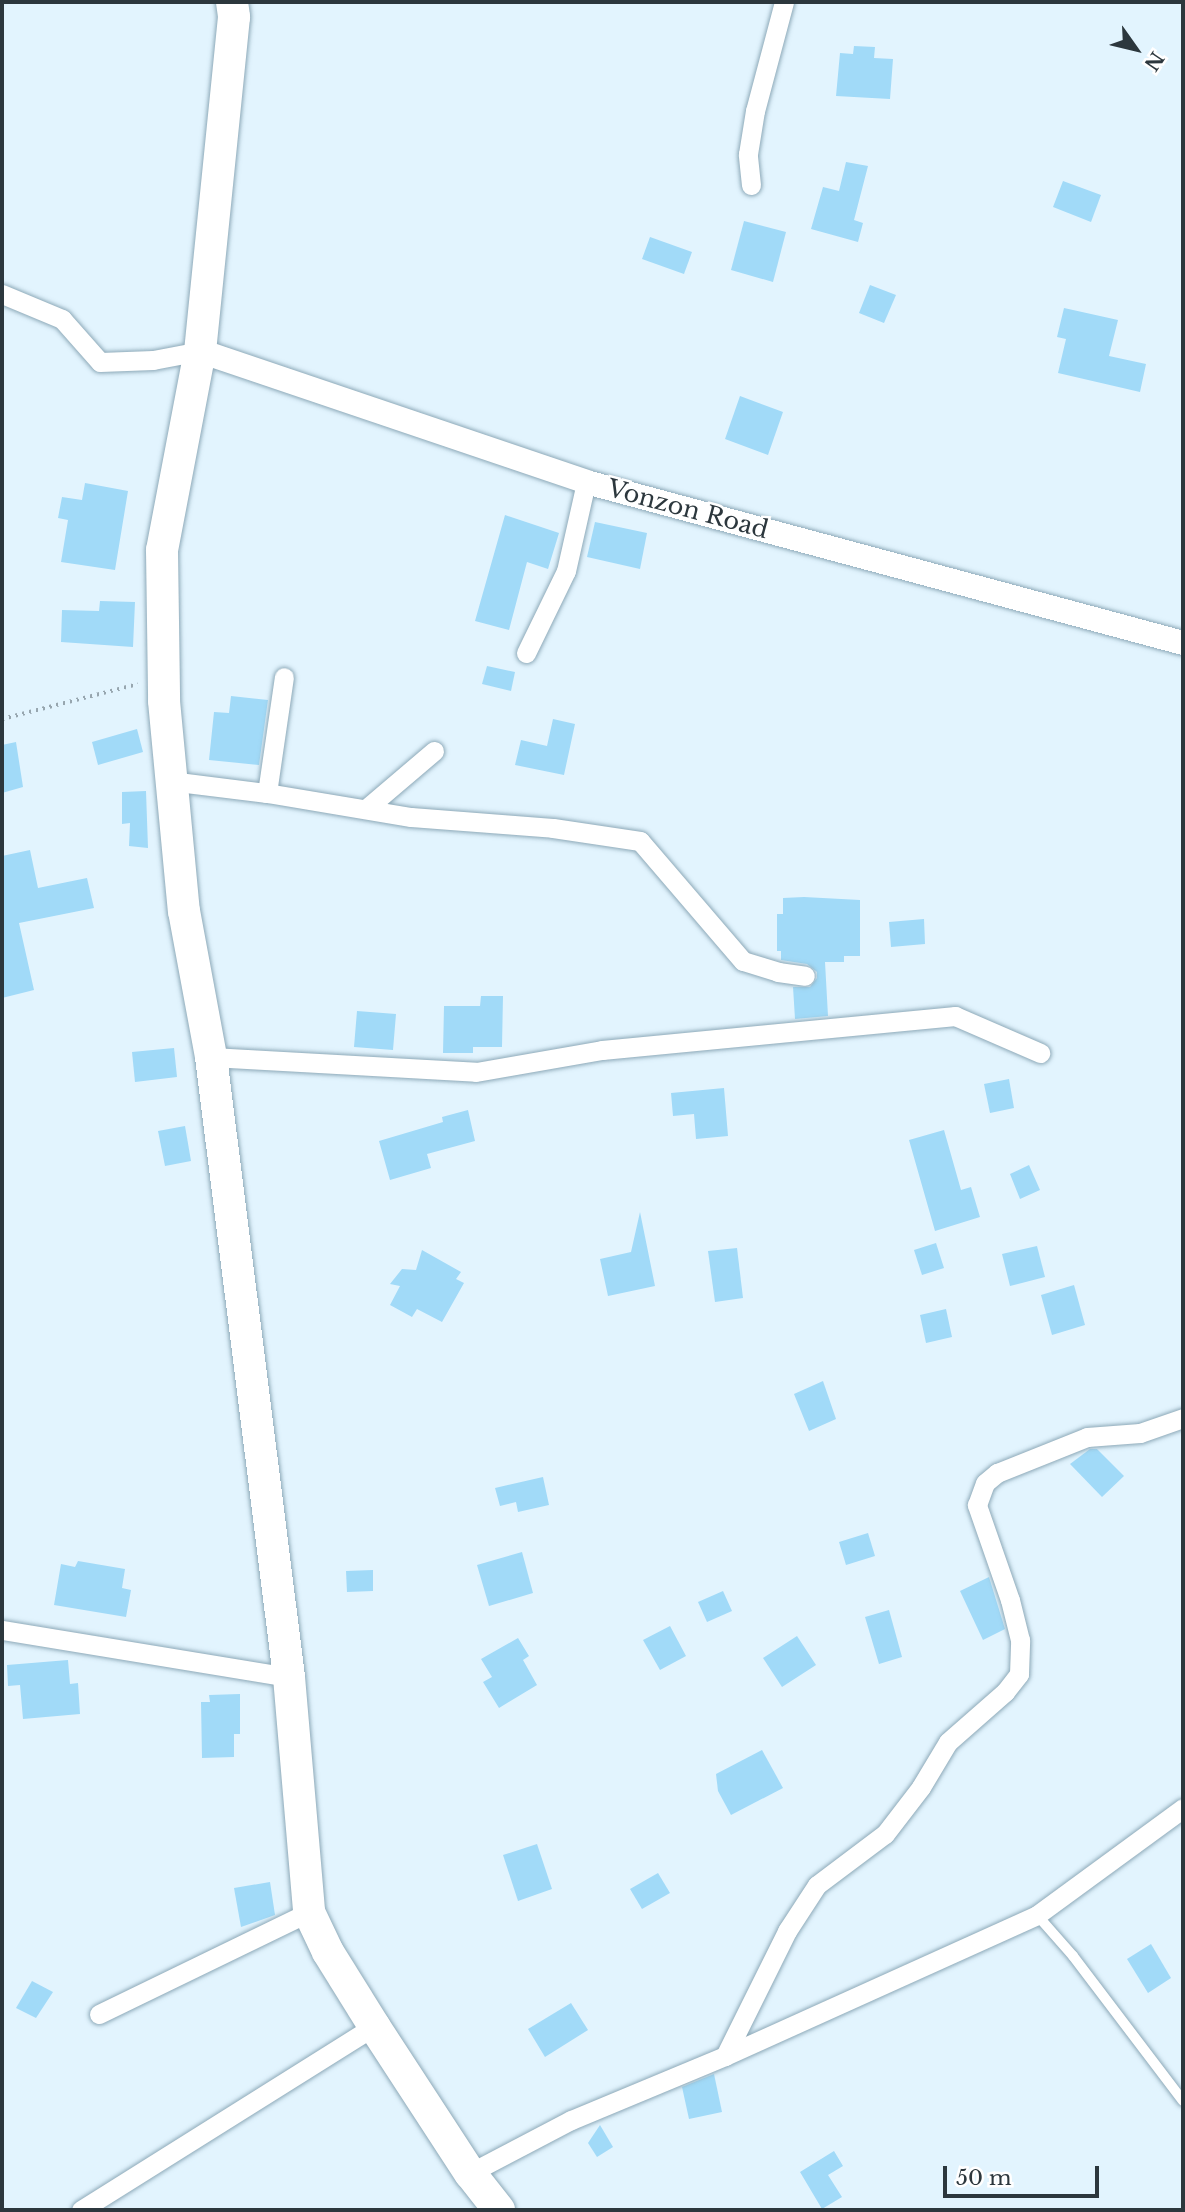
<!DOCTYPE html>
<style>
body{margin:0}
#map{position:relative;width:1185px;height:2212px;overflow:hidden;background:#e2f4fe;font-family:"Libre Baskerville",serif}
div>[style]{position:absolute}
.building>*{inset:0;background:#a1daf8}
.path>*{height:3.5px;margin-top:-1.75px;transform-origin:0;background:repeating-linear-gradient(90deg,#97a6af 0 2px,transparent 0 7px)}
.roads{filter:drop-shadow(0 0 2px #8da9b8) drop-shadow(0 0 2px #8da9b8)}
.service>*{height:10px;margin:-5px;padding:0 5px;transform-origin:5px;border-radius:5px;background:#fff}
.minor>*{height:19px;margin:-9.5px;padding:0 9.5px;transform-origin:9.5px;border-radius:9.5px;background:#fff}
.tertiary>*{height:24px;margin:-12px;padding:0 12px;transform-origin:12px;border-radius:12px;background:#fff}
.primary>*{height:32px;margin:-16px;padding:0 16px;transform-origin:16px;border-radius:16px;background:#fff}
span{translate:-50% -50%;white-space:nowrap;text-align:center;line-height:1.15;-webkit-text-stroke:5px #fff;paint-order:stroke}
.street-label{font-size:24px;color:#2c373d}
.frame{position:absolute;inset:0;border:4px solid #2c373d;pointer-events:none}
.north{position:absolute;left:1101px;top:14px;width:70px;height:70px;-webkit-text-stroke:5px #fff;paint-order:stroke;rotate:124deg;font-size:19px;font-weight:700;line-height:28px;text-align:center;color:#2c373d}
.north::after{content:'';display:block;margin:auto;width:24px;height:32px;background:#2c373d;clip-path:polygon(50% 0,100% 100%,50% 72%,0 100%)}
.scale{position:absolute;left:943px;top:2166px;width:156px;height:32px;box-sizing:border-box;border:4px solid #2c373d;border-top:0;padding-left:9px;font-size:21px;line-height:24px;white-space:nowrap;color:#2c373d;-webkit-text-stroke:5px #fff;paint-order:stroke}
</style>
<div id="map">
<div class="building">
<div style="clip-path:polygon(854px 46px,875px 47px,874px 58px,893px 59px,890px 99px,836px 96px,840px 53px,853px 54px)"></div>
<div style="clip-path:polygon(846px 162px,868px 166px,854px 220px,863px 223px,858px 242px,811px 229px,823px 187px,839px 191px)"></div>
<div style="clip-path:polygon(1063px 181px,1101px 195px,1091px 222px,1053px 207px)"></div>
<div style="clip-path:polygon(744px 221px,786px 232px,773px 282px,731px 270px)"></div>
<div style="clip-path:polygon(650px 237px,692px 252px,684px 274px,642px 259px)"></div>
<div style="clip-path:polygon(870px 285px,896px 295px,884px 323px,859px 313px)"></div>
<div style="clip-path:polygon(1064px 308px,1118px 320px,1109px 356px,1146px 364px,1140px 392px,1058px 373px,1066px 339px,1057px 337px)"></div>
<div style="clip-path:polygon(740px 396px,783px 412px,768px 455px,725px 439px)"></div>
<div style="clip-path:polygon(85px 483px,128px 491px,115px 570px,61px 562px,68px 520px,58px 518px,62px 497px,82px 500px)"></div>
<div style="clip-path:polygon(505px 515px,559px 533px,548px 569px,527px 562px,509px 630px,475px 621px)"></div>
<div style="clip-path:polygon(595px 522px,647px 533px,640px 569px,587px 557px)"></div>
<div style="clip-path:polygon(100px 601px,135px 602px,133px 647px,61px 642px,62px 610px,99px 611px)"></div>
<div style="clip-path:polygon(487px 666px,515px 672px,511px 691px,482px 684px)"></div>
<div style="clip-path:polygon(231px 696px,268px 700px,259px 765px,209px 760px,214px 712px,229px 713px)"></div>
<div style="clip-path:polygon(553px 719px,575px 724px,564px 775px,515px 765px,521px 740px,547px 746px)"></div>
<div style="clip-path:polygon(137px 729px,143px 752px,98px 765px,92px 742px)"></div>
<div style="clip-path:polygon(16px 742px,23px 787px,2px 793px,2px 745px)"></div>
<div style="clip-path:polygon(146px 791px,148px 848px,129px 846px,130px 823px,122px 824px,122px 792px)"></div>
<div style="clip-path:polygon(30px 850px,38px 888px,87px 878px,94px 908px,19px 923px,34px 990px,2px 998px,2px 856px)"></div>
<div style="clip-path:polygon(804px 897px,860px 900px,860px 956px,844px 956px,844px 962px,825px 962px,828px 1016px,795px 1019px,793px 987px,810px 987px,817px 978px,817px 972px,807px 964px,781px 960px,781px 951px,777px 951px,777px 914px,783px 914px,783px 898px)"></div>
<div style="clip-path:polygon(924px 919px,925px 944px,891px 947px,889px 922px)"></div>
<div style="clip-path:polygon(481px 996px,503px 996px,502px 1047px,473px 1047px,473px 1053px,443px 1053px,444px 1006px,480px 1006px)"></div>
<div style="clip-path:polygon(357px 1011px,396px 1014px,393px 1050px,354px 1047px)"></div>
<div style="clip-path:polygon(174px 1048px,177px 1077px,135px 1082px,132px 1052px)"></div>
<div style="clip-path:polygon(1009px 1079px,1014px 1108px,990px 1113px,984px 1084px)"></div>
<div style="clip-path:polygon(724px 1088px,728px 1136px,696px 1139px,694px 1114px,673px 1116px,671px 1093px)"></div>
<div style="clip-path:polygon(468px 1110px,475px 1141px,427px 1154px,431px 1168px,390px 1180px,379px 1141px,443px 1122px,442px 1117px)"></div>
<div style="clip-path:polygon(185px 1126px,191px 1161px,165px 1166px,158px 1131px)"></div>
<div style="clip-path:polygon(944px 1130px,961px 1190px,971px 1187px,980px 1217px,935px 1231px,909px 1140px)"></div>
<div style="clip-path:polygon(1029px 1165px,1040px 1190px,1020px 1199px,1010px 1174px)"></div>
<div style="clip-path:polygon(640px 1212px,655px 1286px,608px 1296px,600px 1259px,631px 1252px)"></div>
<div style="clip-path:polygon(936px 1243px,944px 1268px,922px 1275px,914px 1250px)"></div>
<div style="clip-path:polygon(1037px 1246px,1045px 1277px,1010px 1286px,1002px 1254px)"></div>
<div style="clip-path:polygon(737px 1248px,743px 1298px,715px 1302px,708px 1251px)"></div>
<div style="clip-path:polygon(422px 1250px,461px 1272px,456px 1279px,464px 1283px,442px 1322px,417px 1309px,412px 1317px,390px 1305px,400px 1286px,390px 1284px,402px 1269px,416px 1270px)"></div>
<div style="clip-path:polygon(1074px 1285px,1085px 1325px,1052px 1335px,1041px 1295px)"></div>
<div style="clip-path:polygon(946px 1309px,952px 1337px,926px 1343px,920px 1315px)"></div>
<div style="clip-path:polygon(823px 1381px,836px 1419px,809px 1431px,794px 1394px)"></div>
<div style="clip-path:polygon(1090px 1449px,1097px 1449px,1124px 1476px,1102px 1497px,1070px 1464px)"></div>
<div style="clip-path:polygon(543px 1477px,549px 1505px,518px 1512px,516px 1502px,500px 1506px,495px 1488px)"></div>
<div style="clip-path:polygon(868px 1533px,875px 1556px,846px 1565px,839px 1542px)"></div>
<div style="clip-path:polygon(522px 1552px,533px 1593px,489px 1606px,477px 1565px)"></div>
<div style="clip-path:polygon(78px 1561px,125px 1569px,122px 1588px,131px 1590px,126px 1617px,54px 1605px,61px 1564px,75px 1567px)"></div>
<div style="clip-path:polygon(373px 1570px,373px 1591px,347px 1592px,346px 1571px)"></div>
<div style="clip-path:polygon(989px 1577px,1005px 1629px,983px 1640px,960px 1591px)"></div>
<div style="clip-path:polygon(723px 1591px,732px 1611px,707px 1622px,698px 1602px)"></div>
<div style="clip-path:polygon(889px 1610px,902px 1657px,879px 1664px,865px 1617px)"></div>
<div style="clip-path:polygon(670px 1626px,686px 1656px,660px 1670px,643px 1640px)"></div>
<div style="clip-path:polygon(797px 1636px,816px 1665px,782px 1687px,763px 1658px)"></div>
<div style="clip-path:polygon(518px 1638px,529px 1656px,523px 1660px,537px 1685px,499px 1708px,483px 1682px,492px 1677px,481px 1659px)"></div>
<div style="clip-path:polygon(68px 1660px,70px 1684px,78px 1683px,80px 1714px,23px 1719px,20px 1685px,8px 1686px,7px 1665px)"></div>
<div style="clip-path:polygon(240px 1694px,240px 1734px,234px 1734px,234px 1757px,202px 1758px,201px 1702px,210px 1702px,209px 1695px)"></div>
<div style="clip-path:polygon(762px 1750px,783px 1788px,731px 1815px,718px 1791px,716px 1774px)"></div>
<div style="clip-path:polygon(537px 1844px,552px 1889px,518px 1901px,503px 1855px)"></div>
<div style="clip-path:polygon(658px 1873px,670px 1893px,642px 1909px,630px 1889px)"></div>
<div style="clip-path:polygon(270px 1882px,275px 1915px,241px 1927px,234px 1888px)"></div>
<div style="clip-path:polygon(1151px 1944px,1171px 1978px,1148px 1993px,1127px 1959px)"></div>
<div style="clip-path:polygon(32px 1981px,53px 1992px,36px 2018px,16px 2008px)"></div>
<div style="clip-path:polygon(571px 2003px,588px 2030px,545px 2057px,528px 2029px)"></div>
<div style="clip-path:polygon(714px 2074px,722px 2112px,689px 2119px,682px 2087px)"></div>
<div style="clip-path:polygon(600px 2125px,613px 2147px,597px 2157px,588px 2143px)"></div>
<div style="clip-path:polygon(834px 2151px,843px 2166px,828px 2175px,842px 2197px,822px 2209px,800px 2172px)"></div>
</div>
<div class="path">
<div style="left:2px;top:719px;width:140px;rotate:-14.4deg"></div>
</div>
<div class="roads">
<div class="service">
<div style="left:1037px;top:1915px;width:55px;rotate:48.7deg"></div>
<div style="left:1073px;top:1956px;width:182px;rotate:52.8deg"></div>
</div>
<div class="minor">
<div style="left:751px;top:185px;width:31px;rotate:-96deg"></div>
<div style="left:748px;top:154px;width:44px;rotate:-80.8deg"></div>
<div style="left:755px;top:111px;width:113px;rotate:-75.1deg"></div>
<div style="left:2px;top:294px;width:65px;rotate:22.6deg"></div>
<div style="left:62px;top:319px;width:57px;rotate:48.5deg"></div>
<div style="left:100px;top:362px;width:53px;rotate:-2.2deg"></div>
<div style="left:153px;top:360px;width:48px;rotate:-10.8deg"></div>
<div style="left:526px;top:653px;width:91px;rotate:-64deg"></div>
<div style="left:566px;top:571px;width:91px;rotate:-77.3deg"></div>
<div style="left:170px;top:781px;width:98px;rotate:7.1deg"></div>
<div style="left:267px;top:793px;width:146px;rotate:9.5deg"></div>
<div style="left:411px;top:817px;width:142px;rotate:4.4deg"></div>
<div style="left:553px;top:828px;width:88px;rotate:8.5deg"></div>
<div style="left:640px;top:841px;width:158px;rotate:49.4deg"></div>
<div style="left:743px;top:961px;width:37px;rotate:17deg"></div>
<div style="left:778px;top:972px;width:27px;rotate:8deg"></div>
<div style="left:267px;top:793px;width:117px;rotate:-81.7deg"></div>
<div style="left:367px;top:808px;width:88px;rotate:-40.4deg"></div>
<div style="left:211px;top:1057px;width:265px;rotate:3.2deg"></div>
<div style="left:476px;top:1072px;width:128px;rotate:-9.9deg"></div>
<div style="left:602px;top:1050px;width:355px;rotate:-5.5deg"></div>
<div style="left:955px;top:1016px;width:93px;rotate:23.5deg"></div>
<div style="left:2px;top:1630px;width:291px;rotate:9.3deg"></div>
<div style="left:99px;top:2014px;width:233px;rotate:-25.9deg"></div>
<div style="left:725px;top:2056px;width:140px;rotate:-63.6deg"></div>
<div style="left:787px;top:1931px;width:55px;rotate:-56.9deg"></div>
<div style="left:817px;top:1885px;width:85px;rotate:-36.9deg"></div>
<div style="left:885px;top:1834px;width:59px;rotate:-52.5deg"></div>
<div style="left:921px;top:1787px;width:52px;rotate:-59deg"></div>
<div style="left:948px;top:1742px;width:76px;rotate:-41.3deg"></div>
<div style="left:1005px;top:1692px;width:23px;rotate:-52deg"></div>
<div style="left:1019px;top:1674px;width:34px;rotate:-88deg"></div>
<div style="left:1020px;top:1640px;width:41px;rotate:-104deg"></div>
<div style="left:1010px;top:1600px;width:101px;rotate:-109.2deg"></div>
<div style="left:977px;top:1505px;width:23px;rotate:-70deg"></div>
<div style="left:985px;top:1483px;width:16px;rotate:-40deg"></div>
<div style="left:997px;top:1473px;width:97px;rotate:-21.8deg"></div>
<div style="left:1087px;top:1437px;width:53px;rotate:-4.3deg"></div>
<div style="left:1140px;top:1433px;width:46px;rotate:-19.2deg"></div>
<div style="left:470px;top:2173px;width:114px;rotate:-27.7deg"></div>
<div style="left:571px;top:2120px;width:167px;rotate:-22.6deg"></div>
<div style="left:725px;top:2056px;width:342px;rotate:-24.3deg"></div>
<div style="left:1037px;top:1915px;width:181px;rotate:-36.2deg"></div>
<div style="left:81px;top:2210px;width:346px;rotate:-32.1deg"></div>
</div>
<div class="tertiary">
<div style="left:200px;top:351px;width:408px;rotate:18.7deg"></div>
<div style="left:586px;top:482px;width:618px;rotate:15.09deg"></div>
</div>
<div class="primary">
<div style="left:232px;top:2px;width:15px;rotate:82deg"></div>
<div style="left:234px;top:17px;width:336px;rotate:95.8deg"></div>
<div style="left:200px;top:351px;width:203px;rotate:100.8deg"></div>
<div style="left:162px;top:550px;width:151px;rotate:89.2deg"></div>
<div style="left:164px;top:701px;width:211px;rotate:84.6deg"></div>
<div style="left:184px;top:911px;width:148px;rotate:79.5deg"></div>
<div style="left:211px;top:1057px;width:625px;rotate:82.83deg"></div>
<div style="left:289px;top:1677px;width:236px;rotate:85.1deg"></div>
<div style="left:309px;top:1912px;width:44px;rotate:64.6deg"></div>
<div style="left:328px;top:1952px;width:87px;rotate:58.1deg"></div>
<div style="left:374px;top:2026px;width:176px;rotate:56.9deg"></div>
<div style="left:470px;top:2173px;width:47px;rotate:51.9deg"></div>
</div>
</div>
<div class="street-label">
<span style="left:688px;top:509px;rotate:15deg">Vonzon Road</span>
</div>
<div class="frame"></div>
<div class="north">N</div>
<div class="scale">50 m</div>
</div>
